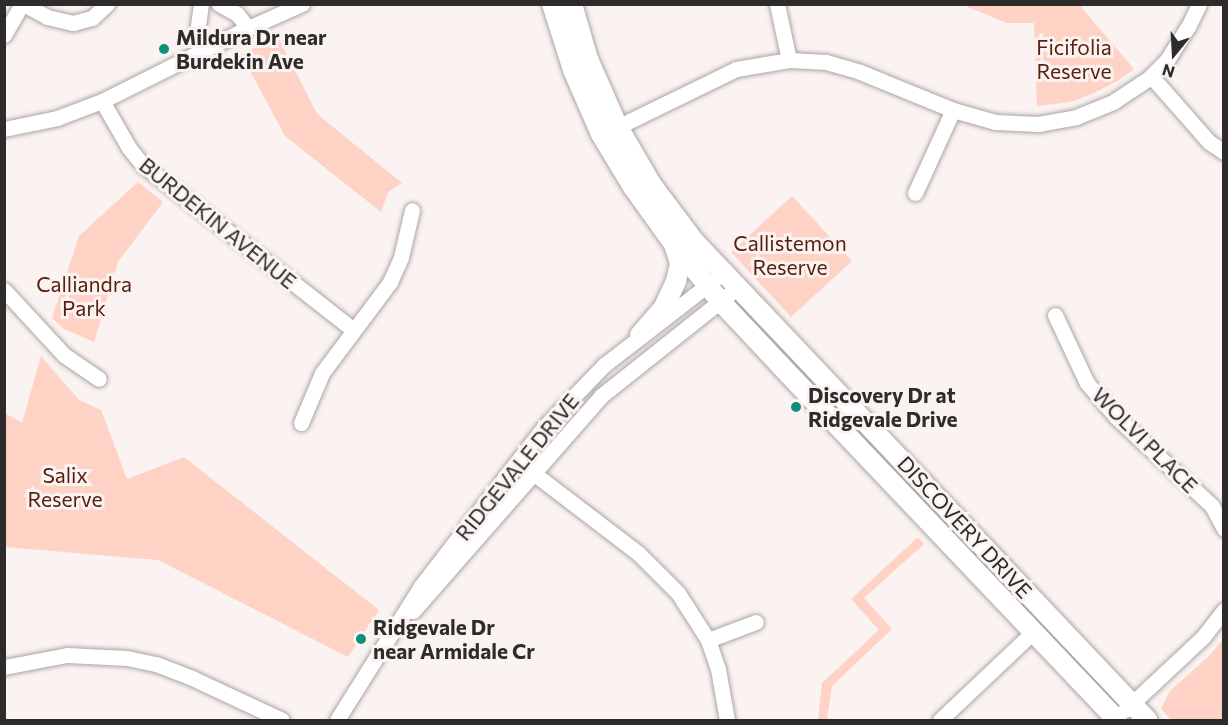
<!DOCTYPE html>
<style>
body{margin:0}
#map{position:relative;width:1228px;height:725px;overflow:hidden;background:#faf3f1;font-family:Commissioner,sans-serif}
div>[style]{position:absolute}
.green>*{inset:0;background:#fed2c5}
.roads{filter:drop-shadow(0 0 2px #aca5a3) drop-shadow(0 0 2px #aca5a3)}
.minor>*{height:15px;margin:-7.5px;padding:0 7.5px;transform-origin:7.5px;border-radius:7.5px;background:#fff}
.major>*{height:20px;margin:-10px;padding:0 10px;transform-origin:10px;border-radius:10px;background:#fff}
.dots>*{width:16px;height:16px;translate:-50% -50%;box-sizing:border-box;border:3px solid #faf3f1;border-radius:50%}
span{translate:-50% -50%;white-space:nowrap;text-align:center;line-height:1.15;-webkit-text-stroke:6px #faf3f1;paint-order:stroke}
.poi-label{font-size:21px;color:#2e2c2b;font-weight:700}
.left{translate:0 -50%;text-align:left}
.park-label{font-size:21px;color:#5a200e}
.street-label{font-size:21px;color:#2e2c2b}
.frame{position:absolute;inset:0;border:6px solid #2e2c2b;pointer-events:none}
.north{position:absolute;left:1144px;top:24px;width:60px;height:60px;-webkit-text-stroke:4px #faf3f1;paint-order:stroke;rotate:198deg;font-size:16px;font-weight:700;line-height:24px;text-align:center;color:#2e2c2b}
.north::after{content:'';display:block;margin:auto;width:21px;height:27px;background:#2e2c2b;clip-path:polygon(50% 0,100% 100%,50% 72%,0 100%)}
</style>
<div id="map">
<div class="green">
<div style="clip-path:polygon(963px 5px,1083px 5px,1082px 8px,1134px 69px,1119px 80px,1094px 93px,1071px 102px,1037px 106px,1034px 23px,1007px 23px)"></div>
<div style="clip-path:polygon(278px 37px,317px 114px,402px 183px,388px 192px,381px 212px,285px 136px,241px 54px)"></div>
<div style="clip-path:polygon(138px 182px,163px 202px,118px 262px,94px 342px,64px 329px,52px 318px,79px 236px)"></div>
<div style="clip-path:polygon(792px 196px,852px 261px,791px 317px,731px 252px)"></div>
<div style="clip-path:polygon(41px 356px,79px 400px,101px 410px,127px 479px,184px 457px,379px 610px,348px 657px,158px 560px,5px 547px,5px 413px,22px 423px)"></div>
<div style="clip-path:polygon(918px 537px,924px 544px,864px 598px,892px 629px,832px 686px,827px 720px,818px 720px,822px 683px,879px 630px,851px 599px)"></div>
<div style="clip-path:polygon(1223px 639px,1223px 720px,1171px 720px,1161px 709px,1170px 691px,1211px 654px)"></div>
</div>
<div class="roads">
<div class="minor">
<div style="left:23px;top:4px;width:27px;rotate:28deg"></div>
<div style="left:47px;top:17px;width:27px;rotate:13deg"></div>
<div style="left:73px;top:23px;width:20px;rotate:-15deg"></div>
<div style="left:92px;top:18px;width:21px;rotate:-43deg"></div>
<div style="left:201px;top:4px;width:27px;rotate:98deg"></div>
<div style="left:197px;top:31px;width:20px;rotate:63deg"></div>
<div style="left:219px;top:4px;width:21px;rotate:29deg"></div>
<div style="left:237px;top:14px;width:18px;rotate:52deg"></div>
<div style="left:777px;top:4px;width:57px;rotate:77.9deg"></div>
<div style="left:4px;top:35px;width:36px;rotate:-60deg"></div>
<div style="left:1151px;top:76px;width:88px;rotate:48.7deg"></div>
<div style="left:1209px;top:142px;width:18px;rotate:34deg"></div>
<div style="left:102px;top:101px;width:54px;rotate:60.1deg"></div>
<div style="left:129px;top:148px;width:22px;rotate:51deg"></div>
<div style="left:143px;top:165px;width:266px;rotate:38.1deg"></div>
<div style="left:4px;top:129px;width:54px;rotate:-11.7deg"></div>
<div style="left:57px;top:118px;width:48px;rotate:-20.7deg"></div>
<div style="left:102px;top:101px;width:163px;rotate:-26.6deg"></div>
<div style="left:248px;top:28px;width:59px;rotate:-24deg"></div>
<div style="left:609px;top:131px;width:141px;rotate:-26deg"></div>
<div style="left:736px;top:69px;width:54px;rotate:-9.6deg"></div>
<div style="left:789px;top:60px;width:37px;rotate:3deg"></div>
<div style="left:826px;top:62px;width:35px;rotate:16deg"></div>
<div style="left:860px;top:72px;width:100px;rotate:22.2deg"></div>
<div style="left:953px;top:110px;width:44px;rotate:15.9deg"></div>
<div style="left:995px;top:122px;width:43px;rotate:2.7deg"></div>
<div style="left:1038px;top:124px;width:39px;rotate:-10deg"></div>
<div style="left:1076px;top:117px;width:40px;rotate:-22deg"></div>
<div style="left:1113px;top:102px;width:43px;rotate:-33.7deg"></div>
<div style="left:1149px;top:78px;width:25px;rotate:-45deg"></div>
<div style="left:1167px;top:60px;width:39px;rotate:-58deg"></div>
<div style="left:1188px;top:27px;width:25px;rotate:-64deg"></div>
<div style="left:915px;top:193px;width:91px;rotate:-65.4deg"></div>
<div style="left:4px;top:290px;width:88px;rotate:47.3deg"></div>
<div style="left:64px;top:355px;width:42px;rotate:34.4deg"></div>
<div style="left:1055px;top:315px;width:75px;rotate:64.8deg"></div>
<div style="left:1087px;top:383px;width:45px;rotate:49.5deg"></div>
<div style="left:1116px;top:417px;width:131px;rotate:42.8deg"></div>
<div style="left:1212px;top:506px;width:26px;rotate:62deg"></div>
<div style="left:301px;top:423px;width:54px;rotate:-67.2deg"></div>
<div style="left:322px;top:373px;width:114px;rotate:-53.2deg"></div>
<div style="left:390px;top:282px;width:27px;rotate:-66deg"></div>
<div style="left:401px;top:257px;width:48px;rotate:-76.8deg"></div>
<div style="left:528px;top:469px;width:140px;rotate:37.4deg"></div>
<div style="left:639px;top:554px;width:55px;rotate:45deg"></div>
<div style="left:678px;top:593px;width:56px;rotate:57.4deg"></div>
<div style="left:708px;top:640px;width:31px;rotate:71deg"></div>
<div style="left:718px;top:669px;width:52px;rotate:80deg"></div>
<div style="left:413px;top:611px;width:286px;rotate:-48.8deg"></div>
<div style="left:601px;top:396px;width:175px;rotate:-38.5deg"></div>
<div style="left:708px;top:640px;width:51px;rotate:-20.6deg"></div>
<div style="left:4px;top:667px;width:64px;rotate:-10.8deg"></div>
<div style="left:67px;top:655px;width:60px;rotate:2.9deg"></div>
<div style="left:127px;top:658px;width:30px;rotate:12deg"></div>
<div style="left:156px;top:664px;width:39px;rotate:21deg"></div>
<div style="left:192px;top:678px;width:99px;rotate:25deg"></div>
<div style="left:1125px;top:710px;width:107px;rotate:-43.1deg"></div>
<div style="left:1203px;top:637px;width:34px;rotate:-52deg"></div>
<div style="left:337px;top:720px;width:158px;rotate:-57.9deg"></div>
<div style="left:421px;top:586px;width:201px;rotate:-52.3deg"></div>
<div style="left:544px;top:427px;width:86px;rotate:-45.9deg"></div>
<div style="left:604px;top:365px;width:139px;rotate:-37.7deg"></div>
<div style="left:940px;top:720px;width:127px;rotate:-43.4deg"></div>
</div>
<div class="major">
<div style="left:552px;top:4px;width:69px;rotate:72.3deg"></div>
<div style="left:573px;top:70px;width:70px;rotate:66.4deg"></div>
<div style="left:601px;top:134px;width:62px;rotate:58.9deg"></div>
<div style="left:633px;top:187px;width:70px;rotate:54.3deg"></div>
<div style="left:674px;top:244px;width:75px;rotate:51deg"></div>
<div style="left:721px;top:302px;width:88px;rotate:46.8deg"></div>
<div style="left:781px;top:366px;width:488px;rotate:46.5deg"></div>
<div style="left:572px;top:4px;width:57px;rotate:73.8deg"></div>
<div style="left:588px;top:59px;width:74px;rotate:66.2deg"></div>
<div style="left:618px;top:127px;width:66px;rotate:59.9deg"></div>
<div style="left:651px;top:184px;width:70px;rotate:53.1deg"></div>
<div style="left:693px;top:240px;width:661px;rotate:46.59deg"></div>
<div style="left:640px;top:335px;width:37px;rotate:-49deg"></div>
<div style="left:664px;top:307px;width:29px;rotate:-65deg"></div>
<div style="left:676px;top:281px;width:18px;rotate:-77deg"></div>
<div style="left:680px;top:263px;width:19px;rotate:-108deg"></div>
</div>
</div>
<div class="dots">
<div style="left:164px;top:49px;background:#0c9179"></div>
<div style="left:796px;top:407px;background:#0c9179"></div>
<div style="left:361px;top:639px;background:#0c9179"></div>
</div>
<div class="poi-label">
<span class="left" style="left:176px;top:49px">Mildura Dr near<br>Burdekin Ave</span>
<span class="left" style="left:808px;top:407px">Discovery Dr at<br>Ridgevale Drive</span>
<span class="left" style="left:373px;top:639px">Ridgevale Dr<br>near Armidale Cr</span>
</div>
<div class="park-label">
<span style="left:1074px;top:59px">Ficifolia<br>Reserve</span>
<span style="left:790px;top:255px">Callistemon<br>Reserve</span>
<span style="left:84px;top:296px">Calliandra<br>Park</span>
<span style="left:65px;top:487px">Salix<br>Reserve</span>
</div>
<div class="street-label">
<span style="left:218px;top:223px;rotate:39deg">BURDEKIN AVENUE</span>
<span style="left:1145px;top:440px;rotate:45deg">WOLVI PLACE</span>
<span style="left:517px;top:467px;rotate:-51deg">RIDGEVALE DRIVE</span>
<span style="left:965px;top:527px;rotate:47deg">DISCOVERY DRIVE</span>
</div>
<div class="frame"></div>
<div class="north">N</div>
</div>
